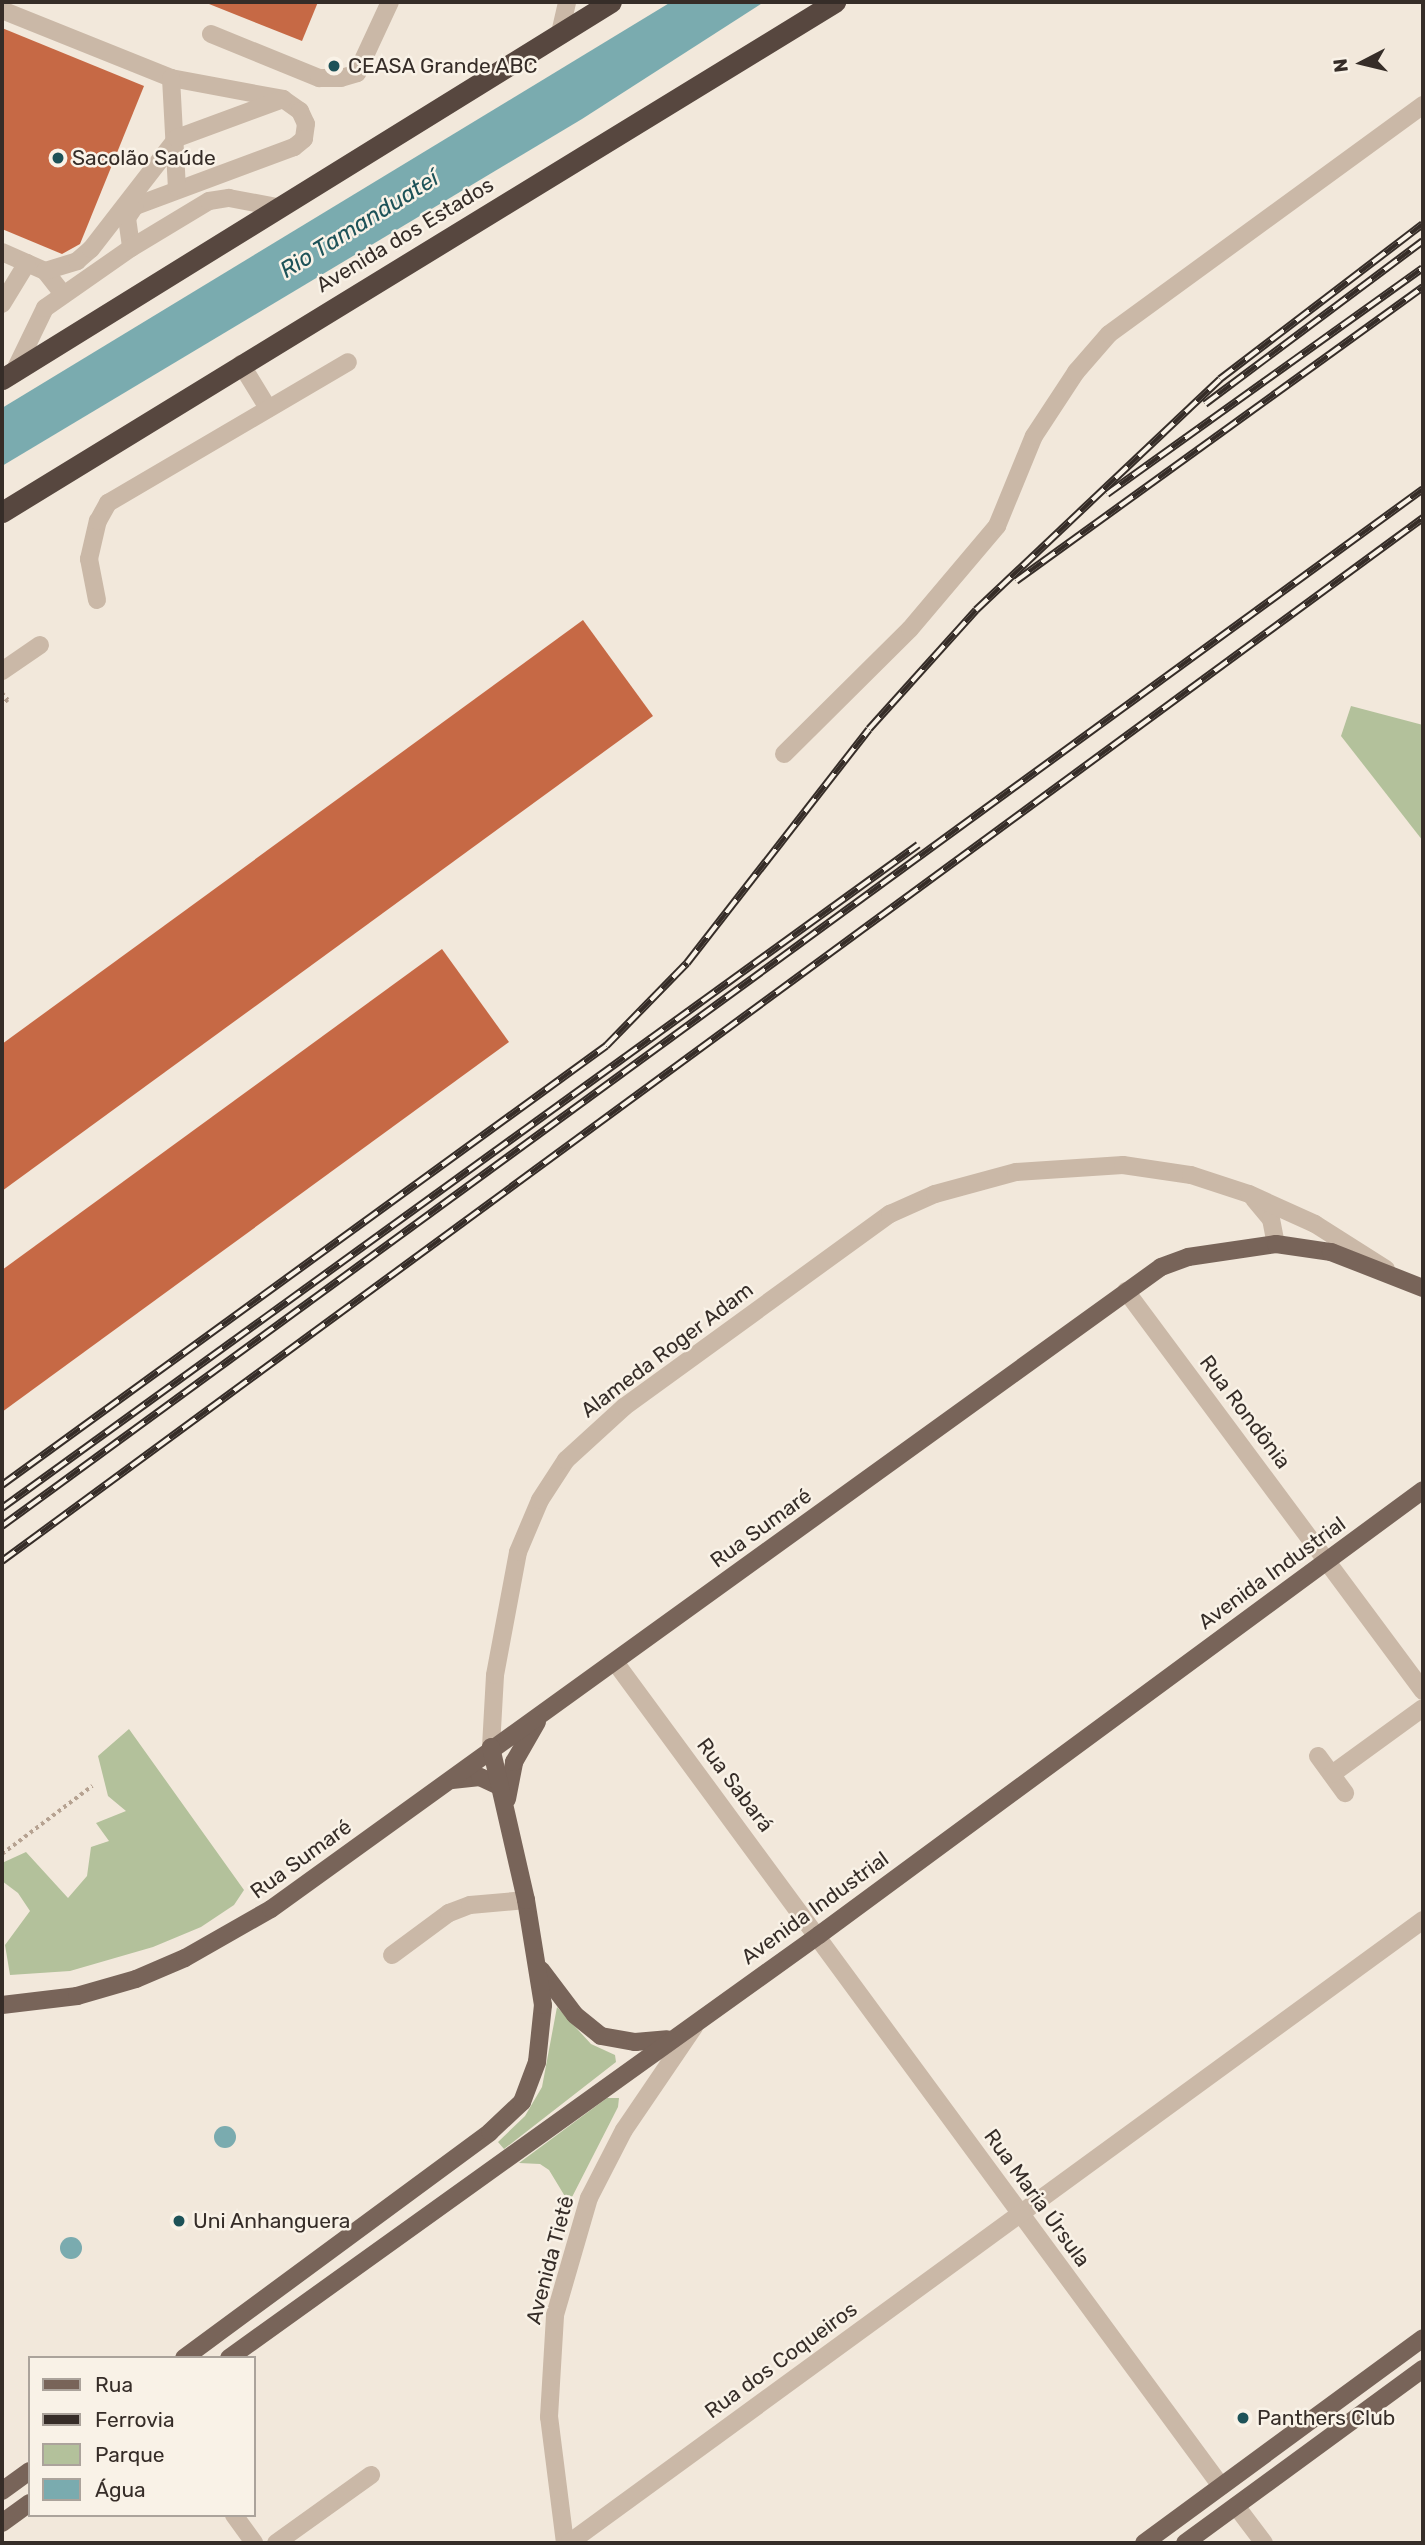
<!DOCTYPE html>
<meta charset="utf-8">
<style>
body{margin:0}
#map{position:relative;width:1425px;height:2545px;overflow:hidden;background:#f2e8db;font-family:Rubik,sans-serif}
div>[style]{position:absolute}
.green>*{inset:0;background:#b3c19b}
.water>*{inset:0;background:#7aabaf}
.round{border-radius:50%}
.building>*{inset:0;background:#c66945}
.path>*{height:3.5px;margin-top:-1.75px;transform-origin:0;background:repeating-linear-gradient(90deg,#b6a291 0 3.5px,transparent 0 7px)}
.minor>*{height:18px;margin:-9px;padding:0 9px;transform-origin:9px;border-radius:9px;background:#cab8a7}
.major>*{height:18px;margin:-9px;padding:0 9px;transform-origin:9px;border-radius:9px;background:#786459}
.highway>*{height:21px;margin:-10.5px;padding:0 10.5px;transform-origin:10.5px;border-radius:10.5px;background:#57473f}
.rail>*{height:8px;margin-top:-4px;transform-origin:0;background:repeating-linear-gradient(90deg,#f9f2e7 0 16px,#362d28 0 32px);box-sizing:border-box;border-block:2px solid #362d28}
.dots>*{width:19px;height:19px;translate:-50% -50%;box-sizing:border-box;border:4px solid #f9f2e7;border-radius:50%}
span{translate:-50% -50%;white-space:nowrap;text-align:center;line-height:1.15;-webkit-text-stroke:5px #f9f2e7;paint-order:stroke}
.poi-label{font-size:21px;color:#362d28}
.left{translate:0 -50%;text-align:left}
.street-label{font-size:21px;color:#362d28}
.water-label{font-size:23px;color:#1d5258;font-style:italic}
.frame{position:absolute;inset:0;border:4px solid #362d28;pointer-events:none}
.legend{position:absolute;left:28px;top:2356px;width:228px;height:161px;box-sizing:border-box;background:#f9f2e7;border:2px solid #aba39b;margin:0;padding:9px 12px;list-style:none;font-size:21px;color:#362d28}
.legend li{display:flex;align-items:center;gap:14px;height:35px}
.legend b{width:35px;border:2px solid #aba39b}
.north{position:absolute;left:1327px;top:28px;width:70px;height:70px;-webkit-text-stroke:5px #f9f2e7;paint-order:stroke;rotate:263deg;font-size:19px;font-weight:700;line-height:28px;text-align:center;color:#362d28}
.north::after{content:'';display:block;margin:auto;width:24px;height:32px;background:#362d28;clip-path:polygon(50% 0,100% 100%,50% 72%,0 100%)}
</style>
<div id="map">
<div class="green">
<div style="clip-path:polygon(1351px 706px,1423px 725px,1423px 841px,1341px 736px)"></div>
<div style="clip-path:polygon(129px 1729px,244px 1890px,234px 1905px,201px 1927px,153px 1947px,70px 1971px,10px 1975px,5px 1945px,30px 1911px,18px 1893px,2px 1881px,2px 1863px,26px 1852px,68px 1898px,87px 1876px,91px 1847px,109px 1841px,96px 1823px,126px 1811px,108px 1796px,98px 1756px)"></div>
<div style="clip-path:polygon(557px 2007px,591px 2044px,615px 2055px,616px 2062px,504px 2149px,498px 2142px,525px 2116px,542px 2087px)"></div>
<div style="clip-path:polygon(607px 2098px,619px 2098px,618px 2107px,569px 2203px,549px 2170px,540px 2164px,519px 2163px)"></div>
</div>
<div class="water">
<div style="clip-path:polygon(671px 2px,764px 2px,582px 119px,2px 466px,2px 408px)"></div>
<div class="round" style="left:214px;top:2126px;width:22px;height:22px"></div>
<div class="round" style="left:60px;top:2237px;width:22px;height:22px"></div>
</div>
<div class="building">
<div style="clip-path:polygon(204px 2px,318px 2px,302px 41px)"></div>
<div style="clip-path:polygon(2px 28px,144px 86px,80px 244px,62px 254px,2px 229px)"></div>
<div style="clip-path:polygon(583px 620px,653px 716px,2px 1191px,2px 1044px)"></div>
<div style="clip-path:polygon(442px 949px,509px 1042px,2px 1412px,2px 1270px)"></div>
</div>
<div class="path">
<div style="left:2px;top:693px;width:9px;rotate:49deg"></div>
<div style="left:8px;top:700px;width:8px;rotate:140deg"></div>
<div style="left:2px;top:1854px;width:113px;rotate:-37.1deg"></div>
</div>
<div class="minor">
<div style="left:2px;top:10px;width:182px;rotate:21.9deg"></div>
<div style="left:171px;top:78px;width:114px;rotate:10.6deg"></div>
<div style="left:283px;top:99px;width:21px;rotate:35deg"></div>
<div style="left:300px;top:111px;width:14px;rotate:65deg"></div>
<div style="left:306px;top:124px;width:15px;rotate:98deg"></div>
<div style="left:304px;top:139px;width:13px;rotate:141deg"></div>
<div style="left:294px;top:147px;width:170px;rotate:159.6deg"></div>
<div style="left:135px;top:206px;width:14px;rotate:124deg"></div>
<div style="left:127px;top:218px;width:30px;rotate:82deg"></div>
<div style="left:560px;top:33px;width:32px;rotate:-77deg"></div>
<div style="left:211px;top:34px;width:117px;rotate:22.2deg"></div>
<div style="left:319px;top:78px;width:22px"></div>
<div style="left:341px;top:78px;width:17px;rotate:-17deg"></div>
<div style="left:357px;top:73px;width:78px;rotate:-65.1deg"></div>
<div style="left:171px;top:78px;width:110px;rotate:86.9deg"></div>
<div style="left:2px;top:252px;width:47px;rotate:23.8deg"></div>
<div style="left:45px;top:271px;width:28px;rotate:52deg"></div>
<div style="left:45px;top:271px;width:34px;rotate:-17deg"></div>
<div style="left:77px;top:261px;width:18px;rotate:-41deg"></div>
<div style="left:91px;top:249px;width:140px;rotate:-52.2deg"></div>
<div style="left:177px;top:138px;width:113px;rotate:-20.2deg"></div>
<div style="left:2px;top:304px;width:48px;rotate:-58.6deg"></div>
<div style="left:241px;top:364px;width:52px;rotate:58.5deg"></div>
<div style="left:15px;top:370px;width:69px;rotate:-64.2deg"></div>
<div style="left:45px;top:308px;width:105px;rotate:-34.9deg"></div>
<div style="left:131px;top:248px;width:91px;rotate:-31.1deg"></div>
<div style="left:209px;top:201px;width:20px;rotate:-9deg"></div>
<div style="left:229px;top:198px;width:49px;rotate:10.6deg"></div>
<div style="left:97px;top:600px;width:42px;rotate:-101deg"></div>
<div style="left:89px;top:559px;width:39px;rotate:-77deg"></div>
<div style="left:98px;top:521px;width:21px;rotate:-61deg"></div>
<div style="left:108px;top:503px;width:278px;rotate:-30.4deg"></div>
<div style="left:2px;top:671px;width:46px;rotate:-34.4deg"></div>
<div style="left:784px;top:754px;width:177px;rotate:-44.8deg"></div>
<div style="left:910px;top:629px;width:135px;rotate:-49.8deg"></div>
<div style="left:997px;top:526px;width:97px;rotate:-67.7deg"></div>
<div style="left:1034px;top:436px;width:77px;rotate:-56.7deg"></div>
<div style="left:1076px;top:372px;width:50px;rotate:-49deg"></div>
<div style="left:1109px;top:334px;width:389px;rotate:-36.1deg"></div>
<div style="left:1254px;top:1199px;width:26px;rotate:50deg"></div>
<div style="left:1271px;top:1219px;width:25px;rotate:79deg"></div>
<div style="left:1126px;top:1291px;width:498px;rotate:53.4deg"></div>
<div style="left:615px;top:1662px;width:1023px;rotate:53.67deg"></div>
<div style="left:491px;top:1747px;width:72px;rotate:-86.8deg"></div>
<div style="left:495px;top:1675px;width:125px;rotate:-79.4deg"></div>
<div style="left:518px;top:1552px;width:56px;rotate:-67.1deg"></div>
<div style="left:540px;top:1500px;width:48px;rotate:-57deg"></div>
<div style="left:566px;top:1460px;width:79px;rotate:-42.4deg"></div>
<div style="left:624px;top:1407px;width:329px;rotate:-36deg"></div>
<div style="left:890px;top:1214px;width:49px;rotate:-24deg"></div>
<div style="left:935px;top:1194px;width:84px;rotate:-15.2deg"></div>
<div style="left:1016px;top:1172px;width:107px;rotate:-3.7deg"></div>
<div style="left:1123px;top:1165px;width:69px;rotate:8.4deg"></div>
<div style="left:1191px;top:1175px;width:61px;rotate:18.1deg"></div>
<div style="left:1249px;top:1194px;width:72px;rotate:24.4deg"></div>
<div style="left:1315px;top:1224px;width:84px;rotate:32.4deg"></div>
<div style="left:1318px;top:1756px;width:46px;rotate:53.9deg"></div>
<div style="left:1332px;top:1774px;width:112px;rotate:-36deg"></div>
<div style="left:392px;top:1955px;width:71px;rotate:-36.4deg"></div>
<div style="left:449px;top:1913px;width:22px;rotate:-21deg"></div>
<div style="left:470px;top:1905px;width:56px;rotate:-5.1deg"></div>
<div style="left:1236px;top:2506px;width:46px;rotate:52.9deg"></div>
<div style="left:234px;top:2515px;width:34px;rotate:54deg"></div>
<div style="left:276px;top:2543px;width:117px;rotate:-35.6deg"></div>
<div style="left:565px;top:2543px;width:127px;rotate:-97.2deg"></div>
<div style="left:549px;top:2417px;width:102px;rotate:-86.6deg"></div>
<div style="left:555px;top:2315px;width:122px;rotate:-73.8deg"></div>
<div style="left:589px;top:2198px;width:76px;rotate:-62.8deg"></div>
<div style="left:624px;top:2130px;width:125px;rotate:-55.8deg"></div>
<div style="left:569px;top:2543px;width:1057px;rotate:-36.11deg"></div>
</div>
<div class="major">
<div style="left:452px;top:1780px;width:28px;rotate:-6deg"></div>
<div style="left:480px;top:1777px;width:23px;rotate:25deg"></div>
<div style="left:507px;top:1799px;width:38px;rotate:-79deg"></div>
<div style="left:514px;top:1762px;width:46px;rotate:-60.1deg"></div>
<div style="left:541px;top:1970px;width:56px;rotate:52.9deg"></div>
<div style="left:575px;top:2015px;width:33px;rotate:39deg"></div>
<div style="left:601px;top:2036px;width:35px;rotate:10deg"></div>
<div style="left:635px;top:2042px;width:32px;rotate:-5deg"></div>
<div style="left:2px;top:2005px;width:76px;rotate:-6.8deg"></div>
<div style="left:77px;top:1996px;width:61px;rotate:-16.1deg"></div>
<div style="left:136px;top:1979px;width:53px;rotate:-23.2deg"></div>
<div style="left:185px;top:1958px;width:99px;rotate:-29.7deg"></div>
<div style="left:271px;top:1909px;width:1097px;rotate:-35.8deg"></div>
<div style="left:1161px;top:1267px;width:29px;rotate:-20deg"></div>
<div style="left:1188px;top:1257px;width:89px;rotate:-8.4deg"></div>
<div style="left:1276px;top:1244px;width:56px;rotate:8.3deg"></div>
<div style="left:1331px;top:1252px;width:99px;rotate:21.4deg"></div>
<div style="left:184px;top:2358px;width:380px;rotate:-36.4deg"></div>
<div style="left:490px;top:2132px;width:44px;rotate:-43.2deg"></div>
<div style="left:522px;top:2102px;width:43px;rotate:-69.4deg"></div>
<div style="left:537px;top:2062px;width:57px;rotate:-84deg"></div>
<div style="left:543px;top:2005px;width:106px;rotate:-99.2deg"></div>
<div style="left:526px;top:1900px;width:157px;rotate:-102.9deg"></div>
<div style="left:229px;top:2358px;width:726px;rotate:-35.64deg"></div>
<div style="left:819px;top:1935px;width:750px;rotate:-36.38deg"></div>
<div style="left:2px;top:2491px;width:34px;rotate:-36deg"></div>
<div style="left:2px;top:2523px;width:34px;rotate:-36deg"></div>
<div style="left:1144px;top:2543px;width:346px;rotate:-36.3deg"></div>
<div style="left:1185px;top:2543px;width:295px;rotate:-36.2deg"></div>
</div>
<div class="highway">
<div style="left:2px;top:379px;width:716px;rotate:-31.76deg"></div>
<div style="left:2px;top:512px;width:977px;rotate:-31.48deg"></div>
</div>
<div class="rail">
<div style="left:1205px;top:404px;width:272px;rotate:-36.8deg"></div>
<div style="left:1107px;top:494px;width:388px;rotate:-35.6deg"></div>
<div style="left:1016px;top:581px;width:502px;rotate:-35.84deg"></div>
<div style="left:2px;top:1485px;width:747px;rotate:-36.01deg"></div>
<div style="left:606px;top:1046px;width:116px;rotate:-45.7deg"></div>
<div style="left:687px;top:963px;width:296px;rotate:-52.1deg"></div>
<div style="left:869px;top:729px;width:160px;rotate:-48deg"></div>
<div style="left:976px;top:610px;width:336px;rotate:-43.4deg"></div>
<div style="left:1220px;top:379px;width:255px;rotate:-37.4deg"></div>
<div style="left:2px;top:1508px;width:1131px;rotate:-35.9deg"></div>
<div style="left:2px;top:1526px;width:1759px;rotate:-36.12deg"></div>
<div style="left:2px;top:1561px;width:1763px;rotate:-36.28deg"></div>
</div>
<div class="dots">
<div style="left:334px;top:66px;background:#1d5258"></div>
<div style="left:58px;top:158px;background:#1d5258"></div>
<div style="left:179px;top:2221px;background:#1d5258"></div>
<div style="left:1243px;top:2418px;background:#1d5258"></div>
</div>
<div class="poi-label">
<span class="left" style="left:348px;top:66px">CEASA Grande ABC</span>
<span class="left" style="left:72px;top:158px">Sacolão Saúde</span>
<span class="left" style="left:193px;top:2221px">Uni Anhanguera</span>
<span class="left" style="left:1257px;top:2418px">Panthers Club</span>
</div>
<div class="street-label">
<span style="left:405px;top:235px;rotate:-31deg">Avenida dos Estados</span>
<span style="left:667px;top:1350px;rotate:-37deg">Alameda Roger Adam</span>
<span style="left:1245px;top:1412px;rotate:53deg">Rua Rondônia</span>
<span style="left:761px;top:1528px;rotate:-36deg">Rua Sumaré</span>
<span style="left:1272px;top:1573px;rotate:-36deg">Avenida Industrial</span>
<span style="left:735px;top:1785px;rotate:53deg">Rua Sabará</span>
<span style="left:301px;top:1859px;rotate:-36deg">Rua Sumaré</span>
<span style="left:815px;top:1908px;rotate:-36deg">Avenida Industrial</span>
<span style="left:1037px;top:2198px;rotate:54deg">Rua Maria Úrsula</span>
<span style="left:550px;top:2260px;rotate:-75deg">Avenida Tietê</span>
<span style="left:781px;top:2360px;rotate:-36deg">Rua dos Coqueiros</span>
</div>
<div class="water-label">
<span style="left:359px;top:224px;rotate:-32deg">Rio Tamanduateí</span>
</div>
<div class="frame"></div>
<ul class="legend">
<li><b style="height:9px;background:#786459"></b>Rua</li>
<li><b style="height:9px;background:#362d28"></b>Ferrovia</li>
<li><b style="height:19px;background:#b3c19b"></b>Parque</li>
<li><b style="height:19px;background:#7aabaf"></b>Água</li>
</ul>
<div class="north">N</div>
</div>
